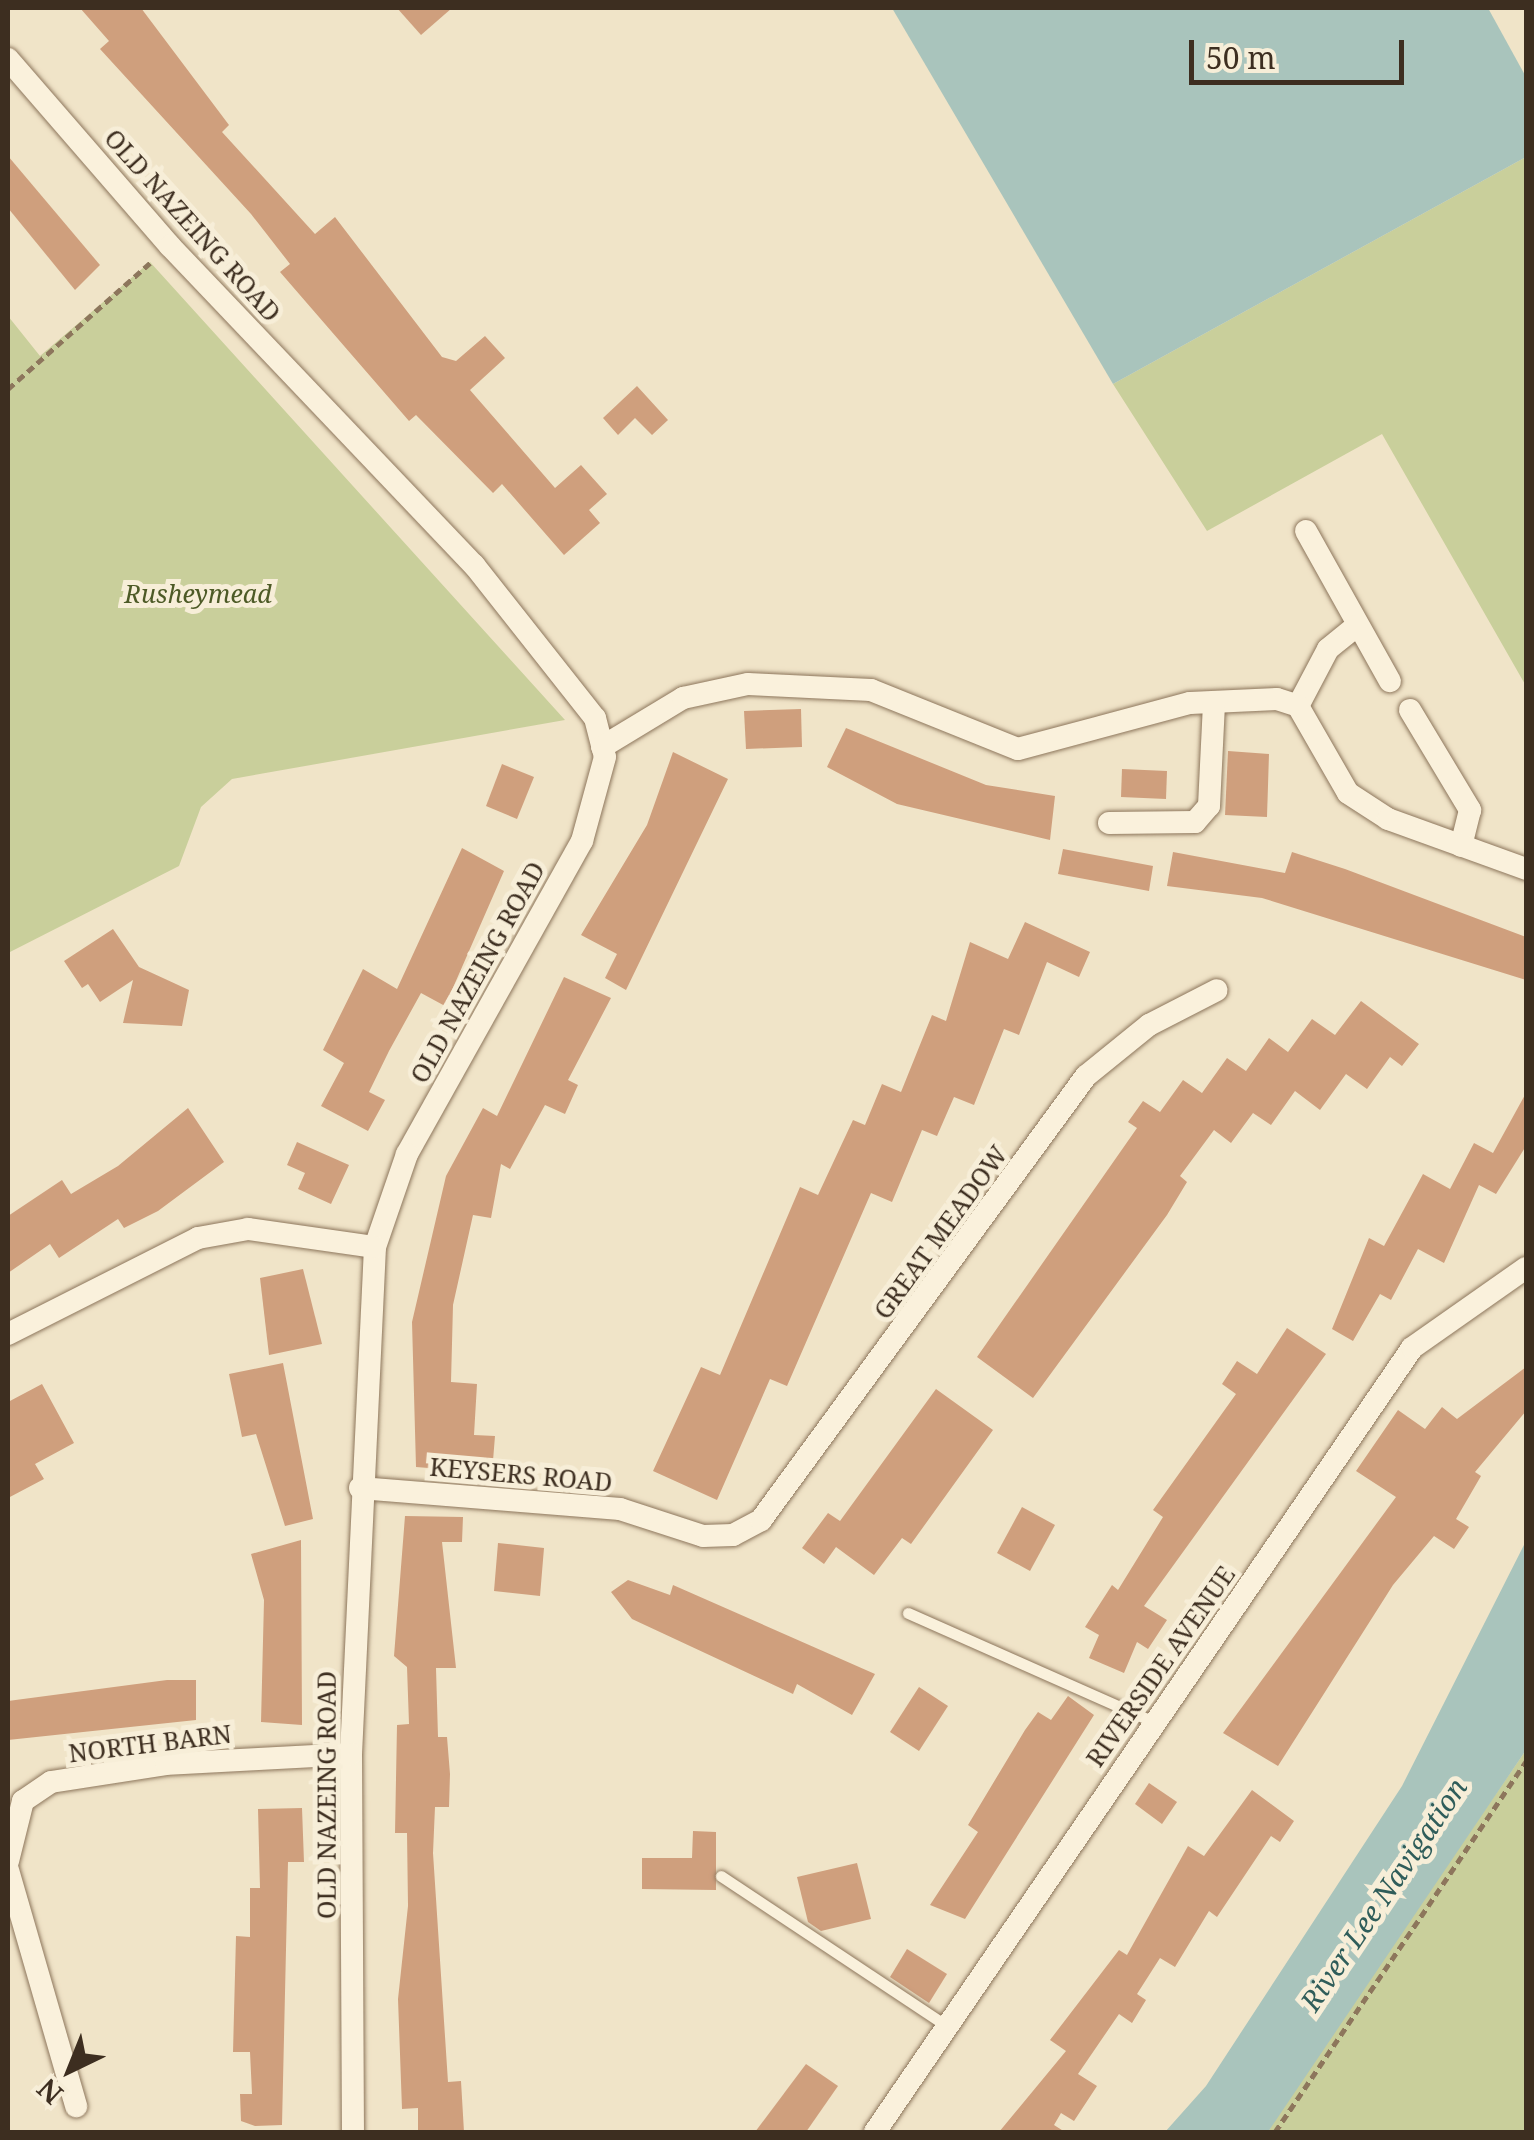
<!DOCTYPE html>
<style>
body{margin:0}
#map{position:relative;width:1534px;height:2140px;overflow:hidden;background:#f0e4c8;font-family:"Noto Serif",serif}
div>[style]{position:absolute}
.green>*{inset:0;background:#c9cf9b}
.water>*{inset:0;background:#a9c4bc}
.building>*{inset:0;background:#cf9f7d}
.path>*{height:5px;margin-top:-2.5px;transform-origin:0;background:repeating-linear-gradient(90deg,#8d765c 0 8px,transparent 0 13px)}
.roads{filter:drop-shadow(0 0 2px #8d765c) drop-shadow(0 0 2px #8d765c)}
.service>*{height:11px;margin:-5.5px;padding:0 5.5px;transform-origin:5.5px;border-radius:5.5px;background:#faf1dc}
.minor>*{height:22px;margin:-11px;padding:0 11px;transform-origin:11px;border-radius:11px;background:#faf1dc}
span{translate:-50% -50%;white-space:nowrap;text-align:center;line-height:1.15;-webkit-text-stroke:10px #f7eed8;paint-order:stroke}
.street-label{font-size:25px;color:#3d2e20}
.park-label{font-size:25px;color:#4d5a26;font-style:italic}
.water-label{font-size:28px;color:#2f5d5a;font-style:italic}
.frame{position:absolute;inset:0;border:10px solid #3d2e20;pointer-events:none}
.north{position:absolute;left:20px;top:2020px;width:100px;height:100px;-webkit-text-stroke:8px #f7eed8;paint-order:stroke;rotate:223deg;font-size:28px;font-weight:700;line-height:40px;text-align:center;color:#3d2e20}
.north::after{content:'';display:block;margin:auto;width:35px;height:45px;background:#3d2e20;clip-path:polygon(50% 0,100% 100%,50% 72%,0 100%)}
.scale{position:absolute;left:1189px;top:40px;width:215px;height:45px;box-sizing:border-box;border:5px solid #3d2e20;border-top:0;padding-left:12px;font-size:30px;line-height:35px;white-space:nowrap;color:#3d2e20;-webkit-text-stroke:8px #f7eed8;paint-order:stroke}
</style>
<div id="map">
<div class="green">
<div style="clip-path:polygon(1526px 157px,1526px 686px,1382px 434px,1207px 531px,1113px 384px)"></div>
<div style="clip-path:polygon(150px 262px,565px 720px,232px 779px,201px 807px,179px 866px,8px 953px,8px 316px,40px 356px)"></div>
<div style="clip-path:polygon(1526px 1750px,1526px 2132px,1268px 2132px,1290px 2094px)"></div>
</div>
<div class="water">
<div style="clip-path:polygon(892px 8px,1488px 8px,1526px 77px,1526px 157px,1113px 384px)"></div>
<div style="clip-path:polygon(1526px 1541px,1526px 1750px,1268px 2132px,1165px 2132px,1206px 2086px,1402px 1786px)"></div>
</div>
<div class="building">
<div style="clip-path:polygon(80px 8px,141px 8px,229px 125px,222px 132px,315px 234px,335px 217px,442px 357px,456px 361px,485px 336px,505px 358px,470px 390px,555px 488px,581px 465px,607px 494px,589px 510px,600px 523px,564px 555px,502px 484px,493px 493px,416px 415px,409px 421px,280px 272px,290px 264px,251px 214px,100px 49px,109px 41px)"></div>
<div style="clip-path:polygon(397px 8px,452px 8px,421px 35px)"></div>
<div style="clip-path:polygon(8px 156px,100px 265px,75px 290px,8px 208px)"></div>
<div style="clip-path:polygon(637px 386px,668px 420px,652px 435px,635px 418px,618px 435px,603px 418px)"></div>
<div style="clip-path:polygon(801px 709px,802px 747px,746px 749px,744px 711px)"></div>
<div style="clip-path:polygon(846px 728px,986px 785px,1055px 796px,1050px 840px,897px 804px,827px 767px)"></div>
<div style="clip-path:polygon(1228px 751px,1269px 754px,1267px 817px,1225px 815px)"></div>
<div style="clip-path:polygon(673px 752px,728px 779px,626px 990px,605px 978px,617px 954px,581px 935px,647px 825px)"></div>
<div style="clip-path:polygon(502px 764px,534px 777px,517px 819px,486px 806px)"></div>
<div style="clip-path:polygon(1122px 769px,1167px 771px,1166px 799px,1121px 797px)"></div>
<div style="clip-path:polygon(462px 848px,504px 871px,445px 1006px,421px 993px,389px 1051px,369px 1092px,385px 1100px,368px 1131px,321px 1106px,344px 1063px,323px 1050px,363px 969px,397px 989px)"></div>
<div style="clip-path:polygon(1063px 849px,1153px 866px,1149px 891px,1058px 874px)"></div>
<div style="clip-path:polygon(1173px 852px,1285px 873px,1292px 852px,1345px 869px,1526px 937px,1526px 980px,1262px 898px,1167px 886px)"></div>
<div style="clip-path:polygon(1025px 922px,1090px 952px,1079px 977px,1047px 962px,1019px 1035px,1004px 1029px,974px 1105px,954px 1097px,937px 1136px,922px 1130px,892px 1202px,871px 1193px,787px 1386px,770px 1379px,717px 1500px,653px 1471px,701px 1367px,720px 1375px,800px 1187px,818px 1195px,853px 1120px,865px 1125px,882px 1084px,901px 1092px,932px 1015px,946px 1021px,970px 942px,1008px 959px)"></div>
<div style="clip-path:polygon(113px 929px,139px 967px,189px 990px,182px 1026px,123px 1023px,133px 980px,100px 1002px,88px 984px,82px 988px,64px 961px)"></div>
<div style="clip-path:polygon(564px 977px,611px 998px,568px 1080px,578px 1085px,565px 1114px,545px 1105px,510px 1169px,501px 1164px,491px 1218px,473px 1215px,453px 1305px,451px 1382px,477px 1384px,474px 1435px,495px 1436px,492px 1473px,416px 1467px,412px 1322px,446px 1176px,483px 1108px,497px 1116px)"></div>
<div style="clip-path:polygon(1361px 1001px,1419px 1044px,1402px 1066px,1390px 1057px,1367px 1089px,1346px 1074px,1320px 1110px,1295px 1091px,1271px 1125px,1253px 1113px,1231px 1143px,1214px 1130px,1180px 1176px,1187px 1182px,1167px 1215px,1033px 1398px,977px 1357px,1137px 1128px,1128px 1122px,1143px 1101px,1160px 1112px,1183px 1080px,1202px 1093px,1227px 1058px,1246px 1071px,1269px 1038px,1288px 1052px,1312px 1019px,1335px 1035px)"></div>
<div style="clip-path:polygon(1526px 1093px,1526px 1146px,1496px 1194px,1479px 1185px,1444px 1263px,1418px 1249px,1391px 1300px,1380px 1294px,1353px 1341px,1332px 1329px,1369px 1238px,1384px 1246px,1423px 1174px,1450px 1189px,1474px 1143px,1493px 1153px)"></div>
<div style="clip-path:polygon(188px 1108px,224px 1162px,158px 1211px,124px 1228px,118px 1219px,59px 1258px,50px 1244px,8px 1273px,8px 1216px,62px 1180px,71px 1194px,118px 1166px)"></div>
<div style="clip-path:polygon(297px 1142px,349px 1165px,331px 1204px,298px 1189px,305px 1173px,287px 1165px)"></div>
<div style="clip-path:polygon(303px 1269px,322px 1344px,269px 1355px,260px 1278px)"></div>
<div style="clip-path:polygon(1287px 1328px,1326px 1354px,1144px 1606px,1167px 1620px,1148px 1649px,1137px 1642px,1124px 1673px,1089px 1658px,1099px 1635px,1085px 1627px,1112px 1585px,1118px 1590px,1163px 1517px,1153px 1510px,1236px 1394px,1222px 1384px,1237px 1361px,1257px 1374px)"></div>
<div style="clip-path:polygon(283px 1363px,313px 1519px,285px 1526px,256px 1434px,242px 1437px,229px 1374px)"></div>
<div style="clip-path:polygon(1526px 1367px,1526px 1411px,1475px 1472px,1481px 1476px,1456px 1519px,1469px 1527px,1454px 1549px,1434px 1536px,1393px 1585px,1278px 1766px,1223px 1733px,1396px 1497px,1356px 1471px,1398px 1410px,1425px 1429px,1442px 1407px,1457px 1419px)"></div>
<div style="clip-path:polygon(42px 1384px,74px 1443px,35px 1464px,44px 1479px,8px 1498px,8px 1402px)"></div>
<div style="clip-path:polygon(936px 1389px,993px 1430px,911px 1544px,902px 1538px,874px 1575px,836px 1547px,824px 1564px,802px 1548px,828px 1513px,840px 1521px)"></div>
<div style="clip-path:polygon(1022px 1507px,1055px 1525px,1030px 1571px,997px 1553px)"></div>
<div style="clip-path:polygon(405px 1516px,463px 1517px,462px 1542px,442px 1542px,456px 1668px,436px 1668px,438px 1737px,447px 1737px,450px 1774px,449px 1807px,435px 1807px,433px 1853px,448px 2082px,461px 2081px,464px 2132px,418px 2132px,418px 2108px,402px 2109px,398px 1999px,408px 1906px,407px 1833px,395px 1833px,397px 1725px,409px 1724px,407px 1667px,394px 1656px)"></div>
<div style="clip-path:polygon(301px 1540px,302px 1725px,261px 1722px,264px 1600px,251px 1554px)"></div>
<div style="clip-path:polygon(498px 1543px,544px 1548px,540px 1596px,494px 1591px)"></div>
<div style="clip-path:polygon(628px 1580px,670px 1595px,673px 1585px,875px 1674px,852px 1715px,797px 1684px,793px 1694px,632px 1619px,611px 1592px)"></div>
<div style="clip-path:polygon(167px 1680px,196px 1680px,196px 1720px,8px 1740px,8px 1701px)"></div>
<div style="clip-path:polygon(919px 1687px,948px 1706px,919px 1751px,890px 1732px)"></div>
<div style="clip-path:polygon(1068px 1696px,1094px 1715px,965px 1919px,930px 1905px,978px 1832px,968px 1825px,1025px 1730px,1038px 1712px,1051px 1720px)"></div>
<div style="clip-path:polygon(1149px 1783px,1177px 1802px,1162px 1824px,1135px 1804px)"></div>
<div style="clip-path:polygon(1252px 1790px,1294px 1821px,1280px 1842px,1271px 1836px,1217px 1917px,1209px 1911px,1175px 1967px,1160px 1958px,1137px 1994px,1146px 2000px,1132px 2023px,1119px 2014px,1078px 2074px,1097px 2086px,1074px 2121px,1061px 2113px,1054px 2125px,1065px 2132px,999px 2132px,1066px 2051px,1050px 2040px,1119px 1950px,1127px 1955px,1188px 1846px,1204px 1856px)"></div>
<div style="clip-path:polygon(302px 1808px,304px 1862px,288px 1862px,282px 2125px,255px 2126px,241px 2121px,240px 2094px,252px 2094px,250px 2052px,233px 2052px,236px 1936px,250px 1937px,250px 1888px,260px 1888px,258px 1809px)"></div>
<div style="clip-path:polygon(693px 1831px,716px 1832px,716px 1890px,642px 1889px,642px 1858px,692px 1858px)"></div>
<div style="clip-path:polygon(857px 1863px,871px 1919px,821px 1931px,808px 1922px,797px 1877px)"></div>
<div style="clip-path:polygon(907px 1949px,947px 1974px,929px 2003px,890px 1977px)"></div>
<div style="clip-path:polygon(806px 2064px,838px 2086px,806px 2132px,755px 2132px)"></div>
</div>
<div class="path">
<div style="left:8px;top:389px;width:193px;rotate:-41.6deg"></div>
<div style="left:1275px;top:2132px;width:448px;rotate:-55.9deg"></div>
</div>
<div class="roads">
<div class="service">
<div style="left:908px;top:1613px;width:269px;rotate:23.9deg"></div>
<div style="left:721px;top:1876px;width:271px;rotate:33.6deg"></div>
</div>
<div class="minor">
<div style="left:8px;top:59px;width:247px;rotate:49.1deg"></div>
<div style="left:170px;top:246px;width:441px;rotate:46.4deg"></div>
<div style="left:474px;top:565px;width:195px;rotate:51.7deg"></div>
<div style="left:595px;top:718px;width:40px;rotate:75.6deg"></div>
<div style="left:605px;top:757px;width:87px;rotate:105.3deg"></div>
<div style="left:582px;top:841px;width:359px;rotate:119.2deg"></div>
<div style="left:407px;top:1154px;width:98px;rotate:109deg"></div>
<div style="left:375px;top:1247px;width:508px;rotate:92.71deg"></div>
<div style="left:351px;top:1754px;width:378px;rotate:89.7deg"></div>
<div style="left:1306px;top:531px;width:172px;rotate:60.8deg"></div>
<div style="left:1298px;top:706px;width:64px;rotate:-62.2deg"></div>
<div style="left:1328px;top:649px;width:36px;rotate:-39deg"></div>
<div style="left:1410px;top:710px;width:117px;rotate:59deg"></div>
<div style="left:1470px;top:810px;width:37px;rotate:104deg"></div>
<div style="left:602px;top:747px;width:95px;rotate:-31.2deg"></div>
<div style="left:683px;top:698px;width:66px;rotate:-12.2deg"></div>
<div style="left:748px;top:684px;width:123px;rotate:2.8deg"></div>
<div style="left:871px;top:690px;width:158px;rotate:21.9deg"></div>
<div style="left:1018px;top:749px;width:178px;rotate:-15deg"></div>
<div style="left:1190px;top:703px;width:87px;rotate:-2.6deg"></div>
<div style="left:1277px;top:699px;width:22px;rotate:18deg"></div>
<div style="left:1298px;top:706px;width:100px;rotate:60.1deg"></div>
<div style="left:1348px;top:793px;width:48px;rotate:33deg"></div>
<div style="left:1388px;top:819px;width:147px;rotate:19.9deg"></div>
<div style="left:1109px;top:823px;width:86px;rotate:-0.7deg"></div>
<div style="left:1195px;top:822px;width:21px;rotate:-49deg"></div>
<div style="left:1209px;top:806px;width:104px;rotate:-87.2deg"></div>
<div style="left:8px;top:1334px;width:213px;rotate:-26.8deg"></div>
<div style="left:198px;top:1238px;width:51px;rotate:-10.2deg"></div>
<div style="left:248px;top:1229px;width:128px;rotate:8.1deg"></div>
<div style="left:360px;top:1488px;width:261px;rotate:4.6deg"></div>
<div style="left:620px;top:1509px;width:87px;rotate:18deg"></div>
<div style="left:703px;top:1536px;width:30px;rotate:-2deg"></div>
<div style="left:733px;top:1535px;width:32px;rotate:-28deg"></div>
<div style="left:761px;top:1520px;width:550px;rotate:-53.8deg"></div>
<div style="left:1086px;top:1076px;width:81px;rotate:-39deg"></div>
<div style="left:1149px;top:1025px;width:76px;rotate:-27.2deg"></div>
<div style="left:8px;top:1861px;width:62px;rotate:-76deg"></div>
<div style="left:23px;top:1801px;width:34px;rotate:-34deg"></div>
<div style="left:51px;top:1782px;width:116px;rotate:-8.9deg"></div>
<div style="left:166px;top:1764px;width:185px;rotate:-3.1deg"></div>
<div style="left:8px;top:1870px;width:246px;rotate:73.9deg"></div>
<div style="left:875px;top:2132px;width:950px;rotate:-55.59deg"></div>
<div style="left:1412px;top:1348px;width:139px;rotate:-35.1deg"></div>
</div>
</div>
<div class="street-label">
<span style="left:193px;top:225px;rotate:48deg">OLD NAZEING ROAD</span>
<span style="left:477px;top:972px;rotate:-61deg">OLD NAZEING ROAD</span>
<span style="left:940px;top:1232px;rotate:-54deg">GREAT MEADOW</span>
<span style="left:521px;top:1474px;rotate:5deg">KEYSERS ROAD</span>
<span style="left:1160px;top:1666px;rotate:-55deg">RIVERSIDE AVENUE</span>
<span style="left:150px;top:1743px;rotate:-7deg">NORTH BARN</span>
<span style="left:326px;top:1795px;rotate:-90deg">OLD NAZEING ROAD</span>
</div>
<div class="park-label">
<span style="left:198px;top:593px">Rusheymead</span>
</div>
<div class="water-label">
<span style="left:1383px;top:1894px;rotate:-56deg">River Lee Navigation</span>
</div>
<div class="frame"></div>
<div class="north">N</div>
<div class="scale">50 m</div>
</div>
